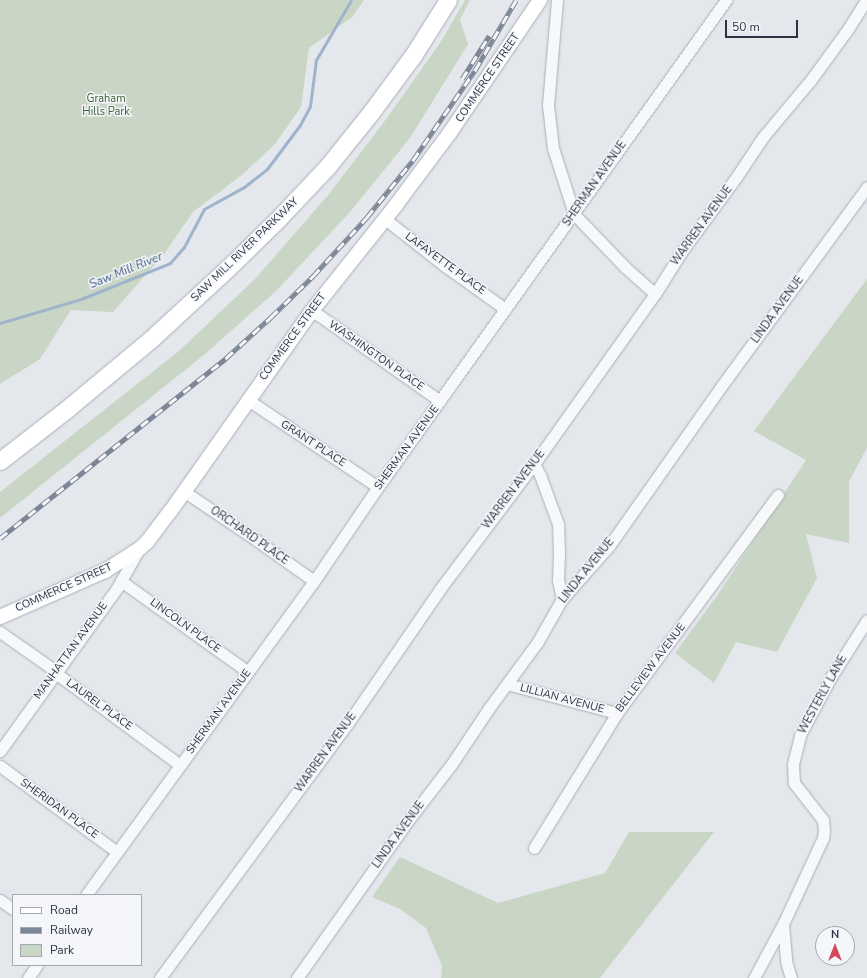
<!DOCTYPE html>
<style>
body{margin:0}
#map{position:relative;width:867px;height:978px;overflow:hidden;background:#e4e7ec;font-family:"Nunito Sans",sans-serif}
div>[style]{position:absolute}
.green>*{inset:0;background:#c9d6c5}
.stream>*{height:3px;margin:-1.5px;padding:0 1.5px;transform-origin:1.5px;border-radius:1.5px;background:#9fb4cc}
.roads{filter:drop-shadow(0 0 1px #a9aeb7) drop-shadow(0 0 1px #a9aeb7)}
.minor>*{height:11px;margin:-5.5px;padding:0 5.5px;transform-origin:5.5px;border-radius:5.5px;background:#f7f8fa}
.major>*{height:14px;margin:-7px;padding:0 7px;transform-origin:7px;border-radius:7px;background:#fff}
.highway>*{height:17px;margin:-8.5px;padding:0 8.5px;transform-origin:8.5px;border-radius:8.5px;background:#fff}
.rail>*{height:4.5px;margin-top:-2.25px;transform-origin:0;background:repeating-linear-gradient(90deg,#f4f6f9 0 9px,#7d8696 0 18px);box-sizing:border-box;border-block:1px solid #7d8696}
span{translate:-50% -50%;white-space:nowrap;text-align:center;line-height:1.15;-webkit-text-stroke:3px #f4f6f9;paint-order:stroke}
.street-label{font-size:11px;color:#2b3445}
.park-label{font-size:11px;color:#3f6138}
.water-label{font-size:12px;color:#34527a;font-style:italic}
.legend{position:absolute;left:12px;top:894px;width:130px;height:72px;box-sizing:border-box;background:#f4f6f9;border:1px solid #a4a8b1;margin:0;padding:5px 7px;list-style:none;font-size:12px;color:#2b3445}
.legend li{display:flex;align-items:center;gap:8px;height:20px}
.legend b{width:20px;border:1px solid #a4a8b1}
.north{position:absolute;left:815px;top:926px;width:40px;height:40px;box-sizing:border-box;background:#f4f6f9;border:1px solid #a4a8b1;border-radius:50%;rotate:0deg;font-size:11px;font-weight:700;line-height:16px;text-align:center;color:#2b3445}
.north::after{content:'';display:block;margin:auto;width:14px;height:18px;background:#d1495b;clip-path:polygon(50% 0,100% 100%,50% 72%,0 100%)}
.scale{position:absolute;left:725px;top:20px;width:73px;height:18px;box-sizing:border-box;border:2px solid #2b3445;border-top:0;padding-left:5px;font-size:12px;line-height:14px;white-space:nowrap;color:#2b3445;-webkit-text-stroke:3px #f4f6f9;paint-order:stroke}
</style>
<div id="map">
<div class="green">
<div style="clip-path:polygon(0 0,364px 0,352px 17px,309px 48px,301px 107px,275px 144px,243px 174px,193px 212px,164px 254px,113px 312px,71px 310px,40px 359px,0 384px)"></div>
<div style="clip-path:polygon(465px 0,470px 0,460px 20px,468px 44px,410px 138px,350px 212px,277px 290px,205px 354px,0 518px,0 492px,179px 351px,255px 279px,329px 194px,384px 122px,440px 43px)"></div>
<div style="clip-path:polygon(867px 279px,867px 448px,849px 481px,849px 543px,806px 534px,817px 578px,777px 652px,736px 642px,714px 683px,675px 653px,719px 593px,806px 460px,754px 431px)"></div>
<div style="clip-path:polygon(629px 832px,714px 832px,600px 978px,441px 978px,442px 966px,426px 928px,400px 909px,372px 897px,400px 857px,498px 903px,605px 873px)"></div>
</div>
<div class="stream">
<div style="left:0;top:323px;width:84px;rotate:-16.5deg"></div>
<div style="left:81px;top:299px;width:96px;rotate:-22deg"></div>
<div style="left:170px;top:263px;width:21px;rotate:-49deg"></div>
<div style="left:184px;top:247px;width:43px;rotate:-62.2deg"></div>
<div style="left:204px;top:209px;width:46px;rotate:-28.8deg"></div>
<div style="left:244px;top:187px;width:29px;rotate:-38deg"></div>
<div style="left:267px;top:169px;width:55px;rotate:-53.1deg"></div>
<div style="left:300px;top:125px;width:21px;rotate:-62deg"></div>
<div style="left:310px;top:106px;width:46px;rotate:-82.6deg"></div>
<div style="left:316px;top:60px;width:69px;rotate:-59.7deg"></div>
</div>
<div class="roads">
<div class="minor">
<div style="left:557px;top:0;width:105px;rotate:94.9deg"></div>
<div style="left:548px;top:105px;width:43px;rotate:83.4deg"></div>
<div style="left:553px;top:148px;width:69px;rotate:72.3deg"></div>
<div style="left:574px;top:214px;width:74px;rotate:46.1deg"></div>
<div style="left:625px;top:267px;width:40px;rotate:42deg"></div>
<div style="left:385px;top:219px;width:76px;rotate:38.1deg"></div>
<div style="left:445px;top:266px;width:74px;rotate:35.6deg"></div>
<div style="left:311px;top:312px;width:10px;rotate:24deg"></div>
<div style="left:320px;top:316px;width:147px;rotate:35.3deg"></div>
<div style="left:248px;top:400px;width:156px;rotate:33.8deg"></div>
<div style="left:534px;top:464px;width:13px;rotate:61deg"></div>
<div style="left:540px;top:475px;width:52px;rotate:69.8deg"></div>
<div style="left:558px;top:524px;width:29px;rotate:88deg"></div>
<div style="left:559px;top:553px;width:27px;rotate:92deg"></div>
<div style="left:558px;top:580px;width:19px;rotate:78deg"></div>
<div style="left:185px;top:492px;width:89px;rotate:34deg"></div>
<div style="left:259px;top:542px;width:67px;rotate:35.3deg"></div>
<div style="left:121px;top:581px;width:156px;rotate:35.6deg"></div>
<div style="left:0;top:632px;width:61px;rotate:35deg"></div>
<div style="left:50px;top:667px;width:15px;rotate:42deg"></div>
<div style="left:61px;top:677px;width:148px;rotate:36.5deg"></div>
<div style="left:507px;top:684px;width:114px;rotate:14.8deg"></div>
<div style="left:0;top:751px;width:201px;rotate:-54.3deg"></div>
<div style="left:117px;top:588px;width:45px;rotate:-60.6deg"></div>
<div style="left:0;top:766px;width:145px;rotate:36.3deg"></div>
<div style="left:534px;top:848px;width:158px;rotate:-58.4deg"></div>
<div style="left:617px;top:713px;width:271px;rotate:-53.6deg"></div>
<div style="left:86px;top:895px;width:388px;rotate:-54deg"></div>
<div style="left:314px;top:581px;width:114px;rotate:-55.8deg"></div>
<div style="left:378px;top:487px;width:599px;rotate:-54.45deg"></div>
<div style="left:0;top:900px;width:16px;rotate:35deg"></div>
<div style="left:783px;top:924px;width:37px;rotate:85deg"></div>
<div style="left:786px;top:961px;width:18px;rotate:74deg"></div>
<div style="left:28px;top:978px;width:16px;rotate:-55deg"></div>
<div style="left:160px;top:978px;width:313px;rotate:-53.6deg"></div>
<div style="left:346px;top:726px;width:166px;rotate:-55.5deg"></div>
<div style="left:440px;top:589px;width:156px;rotate:-53.1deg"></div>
<div style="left:534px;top:464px;width:209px;rotate:-54.6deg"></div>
<div style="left:655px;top:294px;width:51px;rotate:-57.9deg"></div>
<div style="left:682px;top:251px;width:93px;rotate:-53.7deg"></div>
<div style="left:737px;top:176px;width:47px;rotate:-56.3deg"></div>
<div style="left:763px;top:137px;width:73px;rotate:-50deg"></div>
<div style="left:810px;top:81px;width:64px;rotate:-53.8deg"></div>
<div style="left:848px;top:29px;width:34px;rotate:-58deg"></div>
<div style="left:297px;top:978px;width:196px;rotate:-54.8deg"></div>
<div style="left:410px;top:818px;width:67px;rotate:-52.3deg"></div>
<div style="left:451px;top:765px;width:69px;rotate:-56.3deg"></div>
<div style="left:489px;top:708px;width:81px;rotate:-53.6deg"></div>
<div style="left:537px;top:643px;width:51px;rotate:-60.4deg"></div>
<div style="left:562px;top:599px;width:71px;rotate:-48.4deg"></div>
<div style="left:609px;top:546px;width:193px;rotate:-54.9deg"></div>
<div style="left:720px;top:388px;width:249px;rotate:-53.8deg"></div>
<div style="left:754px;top:978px;width:61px;rotate:-61.8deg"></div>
<div style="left:783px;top:924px;width:95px;rotate:-65.1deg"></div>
<div style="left:823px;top:838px;width:7px;rotate:-82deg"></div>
<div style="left:824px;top:831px;width:11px;rotate:-95deg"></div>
<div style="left:823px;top:820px;width:47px;rotate:-128.1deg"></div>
<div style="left:794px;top:783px;width:19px;rotate:-93deg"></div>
<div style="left:793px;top:764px;width:30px;rotate:-76deg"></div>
<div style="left:800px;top:735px;width:66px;rotate:-61.9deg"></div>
<div style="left:831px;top:677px;width:67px;rotate:-57.7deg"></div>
</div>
<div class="major">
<div style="left:0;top:617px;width:115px;rotate:-23.7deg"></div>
<div style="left:105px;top:571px;width:40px;rotate:-32.9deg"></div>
<div style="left:139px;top:549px;width:11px;rotate:-41deg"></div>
<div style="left:147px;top:542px;width:38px;rotate:-53deg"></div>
<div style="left:170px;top:512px;width:245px;rotate:-54.8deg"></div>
<div style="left:311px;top:312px;width:137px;rotate:-51.5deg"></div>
<div style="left:396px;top:205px;width:89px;rotate:-53.3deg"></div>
<div style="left:449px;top:134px;width:162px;rotate:-55.8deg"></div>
</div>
<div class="highway">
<div style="left:0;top:461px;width:86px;rotate:-37.9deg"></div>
<div style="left:68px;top:408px;width:107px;rotate:-39.7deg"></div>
<div style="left:150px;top:340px;width:106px;rotate:-42.7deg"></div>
<div style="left:228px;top:268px;width:71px;rotate:-44.4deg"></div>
<div style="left:279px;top:218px;width:71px;rotate:-46.7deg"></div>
<div style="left:328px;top:166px;width:70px;rotate:-51.3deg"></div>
<div style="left:372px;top:111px;width:71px;rotate:-53.6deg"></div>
<div style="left:414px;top:54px;width:64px;rotate:-57.8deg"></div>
</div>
</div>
<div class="rail">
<div style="left:462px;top:79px;width:51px;rotate:-57.9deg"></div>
<div style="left:0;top:538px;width:289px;rotate:-38.5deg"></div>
<div style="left:226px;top:358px;width:61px;rotate:-42.3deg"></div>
<div style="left:271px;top:317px;width:59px;rotate:-44.3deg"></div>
<div style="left:313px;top:276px;width:80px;rotate:-47.5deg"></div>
<div style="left:367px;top:217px;width:73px;rotate:-51.1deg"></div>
<div style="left:413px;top:160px;width:109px;rotate:-55.4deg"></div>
<div style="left:475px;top:70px;width:81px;rotate:-59.6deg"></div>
</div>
<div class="street-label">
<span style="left:488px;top:78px;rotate:-56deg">COMMERCE STREET</span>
<span style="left:595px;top:184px;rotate:-55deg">SHERMAN AVENUE</span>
<span style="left:702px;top:226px;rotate:-54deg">WARREN AVENUE</span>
<span style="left:245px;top:250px;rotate:-44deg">SAW MILL RIVER PARKWAY</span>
<span style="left:445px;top:264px;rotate:36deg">LAFAYETTE PLACE</span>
<span style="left:778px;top:310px;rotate:-54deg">LINDA AVENUE</span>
<span style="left:293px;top:337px;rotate:-54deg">COMMERCE STREET</span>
<span style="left:376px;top:356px;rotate:35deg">WASHINGTON PLACE</span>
<span style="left:313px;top:444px;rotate:33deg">GRANT PLACE</span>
<span style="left:407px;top:448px;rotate:-54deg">SHERMAN AVENUE</span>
<span style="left:514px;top:490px;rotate:-53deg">WARREN AVENUE</span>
<span style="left:249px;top:536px;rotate:35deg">ORCHARD PLACE</span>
<span style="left:587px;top:571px;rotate:-51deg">LINDA AVENUE</span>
<span style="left:64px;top:588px;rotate:-24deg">COMMERCE STREET</span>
<span style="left:185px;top:626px;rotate:36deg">LINCOLN PLACE</span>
<span style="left:71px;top:651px;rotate:-54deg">MANHATTAN AVENUE</span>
<span style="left:651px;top:668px;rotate:-53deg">BELLEVIEW AVENUE</span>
<span style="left:823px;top:695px;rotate:-61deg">WESTERLY LANE</span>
<span style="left:562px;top:699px;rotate:15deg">LILLIAN AVENUE</span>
<span style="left:99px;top:705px;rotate:36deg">LAUREL PLACE</span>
<span style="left:219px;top:712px;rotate:-54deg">SHERMAN AVENUE</span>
<span style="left:326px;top:753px;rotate:-54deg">WARREN AVENUE</span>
<span style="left:59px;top:809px;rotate:36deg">SHERIDAN PLACE</span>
<span style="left:399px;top:835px;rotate:-54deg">LINDA AVENUE</span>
</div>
<div class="park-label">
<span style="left:106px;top:106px">Graham<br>Hills Park</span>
</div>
<div class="water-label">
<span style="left:126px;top:271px;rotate:-22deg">Saw Mill River</span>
</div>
<ul class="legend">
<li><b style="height:5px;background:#fff"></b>Road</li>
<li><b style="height:5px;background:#7d8696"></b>Railway</li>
<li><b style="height:11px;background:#c9d6c5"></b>Park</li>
</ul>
<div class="north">N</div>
<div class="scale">50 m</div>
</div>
